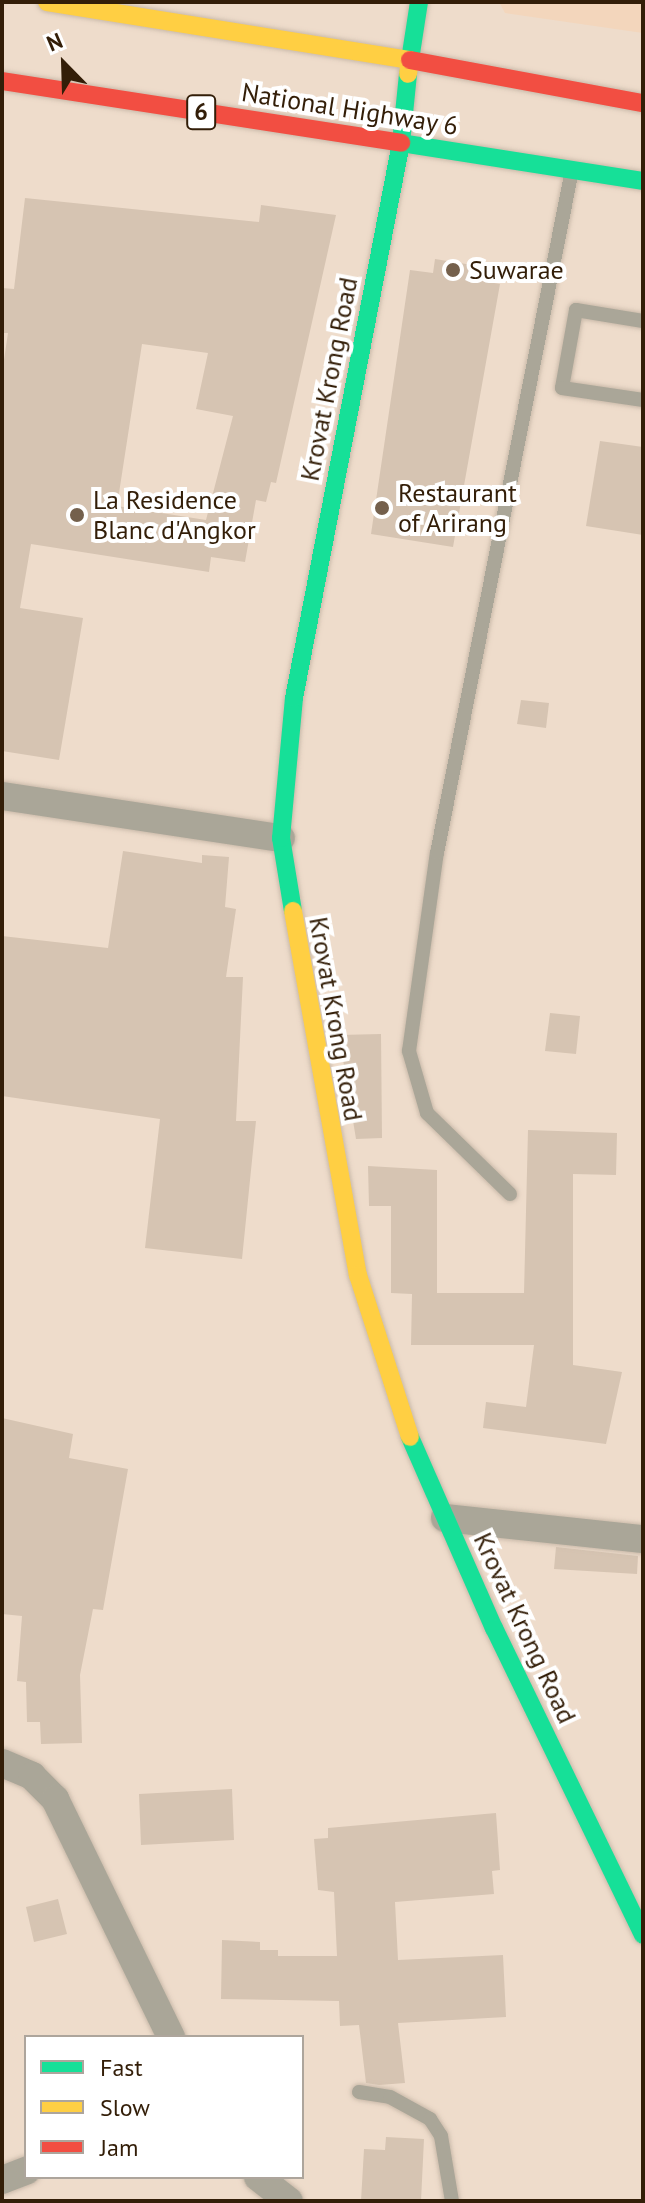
<!DOCTYPE html>
<style>
body{margin:0}
#map{position:relative;width:645px;height:2203px;overflow:hidden;background:#eedccb;font-family:"PT Sans",sans-serif}
div>[style]{position:absolute}
.built>*{inset:0;background:#f3d6bc}
.building>*{inset:0;background:#d6c4b2}
.roads{filter:drop-shadow(0 0 2px #cabaaa) drop-shadow(0 0 2px #cabaaa)}
.lane>*{height:14px;margin:-7px;padding:0 7px;transform-origin:7px;border-radius:7px;background:#aaa698}
.street>*{height:28px;margin:-14px;padding:0 14px;transform-origin:14px;border-radius:14px;background:#aaa698}
.fast>*{height:18px;margin:-9px;padding:0 9px;transform-origin:9px;border-radius:9px;background:#16e098}
.slow>*{height:18px;margin:-9px;padding:0 9px;transform-origin:9px;border-radius:9px;background:#ffcf43}
.jam>*{height:18px;margin:-9px;padding:0 9px;transform-origin:9px;border-radius:9px;background:#f24e42}
.dots>*{width:22px;height:22px;translate:-50% -50%;box-sizing:border-box;border:4px solid #fff;border-radius:50%}
span{translate:-50% -50%;white-space:nowrap;text-align:center;line-height:1.15;-webkit-text-stroke:8px #fff;paint-order:stroke}
.shield-label span{padding:2px 6px;background:#fff;border:2px solid;border-radius:6px;-webkit-text-stroke-width:0}
.shield-label{font-size:24px;color:#331e08;font-weight:700}
.street-label{font-size:26px;color:#331e08}
.poi-label{font-size:26px;color:#331e08}
.left{translate:0 -50%;text-align:left}
.frame{position:absolute;inset:0;border:4px solid #331e08;pointer-events:none}
.legend{position:absolute;left:24px;top:2035px;width:280px;height:144px;box-sizing:border-box;background:#fff;border:2px solid #ada59c;margin:0;padding:10px 14px;list-style:none;font-size:24px;color:#331e08}
.legend li{display:flex;align-items:center;gap:16px;height:40px}
.legend b{width:40px;border:2px solid #ada59c}
.north{position:absolute;left:24px;top:24px;width:80px;height:80px;-webkit-text-stroke:6px #fff;paint-order:stroke;rotate:337deg;font-size:22px;font-weight:700;line-height:32px;text-align:center;color:#331e08}
.north::after{content:'';display:block;margin:auto;width:28px;height:36px;background:#331e08;clip-path:polygon(50% 0,100% 100%,50% 72%,0 100%)}
</style>
<div id="map">
<div class="built">
<div style="clip-path:polygon(499px 2px,643px 2px,643px 33px,505px 13px)"></div>
</div>
<div class="building">
<div style="clip-path:polygon(evenodd,25px 198px,259px 222px,261px 205px,336px 215px,276px 483px,271px 482px,266px 502px,256px 500px,245px 562px,211px 557px,209px 572px,31px 544px,20px 608px,83px 618px,59px 760px,2px 751px,2px 373px,8px 333px,2px 333px,2px 288px,14px 289px,25px 198px,142px 344px,208px 353px,196px 409px,233px 416px,206px 520px,117px 506px,142px 344px)"></div>
<div style="clip-path:polygon(435px 259px,472px 265px,470px 279px,500px 284px,453px 547px,371px 534px,410px 270px,433px 273px)"></div>
<div style="clip-path:polygon(600px 441px,643px 447px,643px 535px,586px 526px)"></div>
<div style="clip-path:polygon(521px 700px,549px 703px,546px 728px,517px 724px)"></div>
<div style="clip-path:polygon(123px 851px,202px 863px,202px 855px,229px 857px,225px 907px,236px 909px,226px 977px,243px 977px,236px 1121px,256px 1121px,242px 1259px,145px 1248px,160px 1119px,2px 1096px,2px 936px,108px 948px)"></div>
<div style="clip-path:polygon(550px 1013px,580px 1016px,576px 1054px,545px 1051px)"></div>
<div style="clip-path:polygon(381px 1034px,382px 1138px,356px 1139px,339px 1035px)"></div>
<div style="clip-path:polygon(528px 1130px,617px 1133px,616px 1175px,573px 1174px,573px 1365px,622px 1372px,606px 1444px,483px 1428px,486px 1402px,526px 1407px,534px 1345px,411px 1345px,412px 1294px,391px 1293px,391px 1206px,369px 1206px,368px 1166px,437px 1170px,437px 1293px,524px 1293px)"></div>
<div style="clip-path:polygon(2px 1418px,73px 1434px,69px 1458px,128px 1469px,103px 1610px,93px 1609px,80px 1675px,82px 1743px,41px 1744px,40px 1722px,27px 1722px,26px 1682px,17px 1681px,22px 1616px,2px 1614px)"></div>
<div style="clip-path:polygon(556px 1547px,638px 1556px,637px 1574px,554px 1569px)"></div>
<div style="clip-path:polygon(232px 1789px,234px 1840px,141px 1845px,139px 1794px)"></div>
<div style="clip-path:polygon(496px 1813px,500px 1870px,492px 1871px,494px 1894px,395px 1902px,398px 1960px,503px 1955px,506px 2017px,398px 2023px,405px 2083px,379px 2085px,366px 2083px,359px 2025px,340px 2026px,339px 2001px,221px 1999px,222px 1940px,260px 1942px,260px 1950px,278px 1950px,278px 1956px,337px 1956px,334px 1892px,318px 1890px,314px 1839px,328px 1838px,328px 1828px)"></div>
<div style="clip-path:polygon(58px 1899px,67px 1934px,34px 1942px,26px 1907px)"></div>
<div style="clip-path:polygon(386px 2137px,424px 2139px,421px 2201px,361px 2201px,364px 2149px,385px 2150px)"></div>
</div>
<div class="roads">
<div class="lane">
<div style="left:643px;top:321px;width:68px;rotate:-170.7deg"></div>
<div style="left:576px;top:310px;width:79px;rotate:100.2deg"></div>
<div style="left:562px;top:388px;width:82px;rotate:8.4deg"></div>
<div style="left:510px;top:1194px;width:116px;rotate:-135.7deg"></div>
<div style="left:427px;top:1113px;width:65px;rotate:-106.2deg"></div>
<div style="left:409px;top:1051px;width:200px;rotate:-82deg"></div>
<div style="left:437px;top:853px;width:691px;rotate:-78.82deg"></div>
<div style="left:359px;top:2092px;width:31px;rotate:9deg"></div>
<div style="left:390px;top:2097px;width:46px;rotate:28.8deg"></div>
<div style="left:430px;top:2119px;width:20px;rotate:57deg"></div>
<div style="left:441px;top:2136px;width:66px;rotate:80.4deg"></div>
</div>
<div class="street">
<div style="left:2px;top:796px;width:282px;rotate:8.6deg"></div>
<div style="left:445px;top:1518px;width:199px;rotate:6.1deg"></div>
<div style="left:2px;top:1763px;width:33px;rotate:23deg"></div>
<div style="left:32px;top:1776px;width:33px;rotate:45deg"></div>
<div style="left:55px;top:1799px;width:265px;rotate:64deg"></div>
<div style="left:258px;top:2177px;width:39px;rotate:38deg"></div>
<div style="left:2px;top:2180px;width:26px;rotate:-21deg"></div>
</div>
<div class="fast">
<div style="left:410px;top:60px;width:59px;rotate:-81.2deg"></div>
<div style="left:401px;top:143px;width:245px;rotate:8.9deg"></div>
<div style="left:293px;top:911px;width:74px;rotate:-99.3deg"></div>
<div style="left:281px;top:838px;width:141px;rotate:-84.7deg"></div>
<div style="left:294px;top:698px;width:565px;rotate:-79.09deg"></div>
<div style="left:401px;top:143px;width:69px;rotate:-84.2deg"></div>
<div style="left:410px;top:1437px;width:209px;rotate:66.3deg"></div>
<div style="left:494px;top:1628px;width:341px;rotate:64.1deg"></div>
</div>
<div class="slow">
<div style="left:47px;top:2px;width:368px;rotate:9.1deg"></div>
<div style="left:410px;top:60px;width:14px;rotate:98deg"></div>
<div style="left:293px;top:911px;width:370px;rotate:79.9deg"></div>
<div style="left:358px;top:1275px;width:170px;rotate:72.2deg"></div>
</div>
<div class="jam">
<div style="left:410px;top:60px;width:237px;rotate:10.5deg"></div>
<div style="left:2px;top:81px;width:404px;rotate:8.8deg"></div>
</div>
</div>
<div class="dots">
<div style="left:453px;top:270px;background:#74604c"></div>
<div style="left:382px;top:508px;background:#74604c"></div>
<div style="left:77px;top:515px;background:#74604c"></div>
</div>
<div class="shield-label">
<span style="left:201px;top:112px">6</span>
</div>
<div class="street-label">
<span style="left:350px;top:109px;rotate:9deg">National Highway 6</span>
<span style="left:329px;top:379px;rotate:-79deg">Krovat Krong Road</span>
<span style="left:336px;top:1019px;rotate:80deg">Krovat Krong Road</span>
<span style="left:525px;top:1628px;rotate:65deg">Krovat Krong Road</span>
</div>
<div class="poi-label">
<span class="left" style="left:469px;top:270px">Suwarae</span>
<span class="left" style="left:398px;top:508px">Restaurant<br>of Arirang</span>
<span class="left" style="left:93px;top:515px">La Residence<br>Blanc d'Angkor</span>
</div>
<div class="frame"></div>
<ul class="legend">
<li><b style="height:10px;background:#16e098"></b>Fast</li>
<li><b style="height:10px;background:#ffcf43"></b>Slow</li>
<li><b style="height:10px;background:#f24e42"></b>Jam</li>
</ul>
<div class="north">N</div>
</div>
